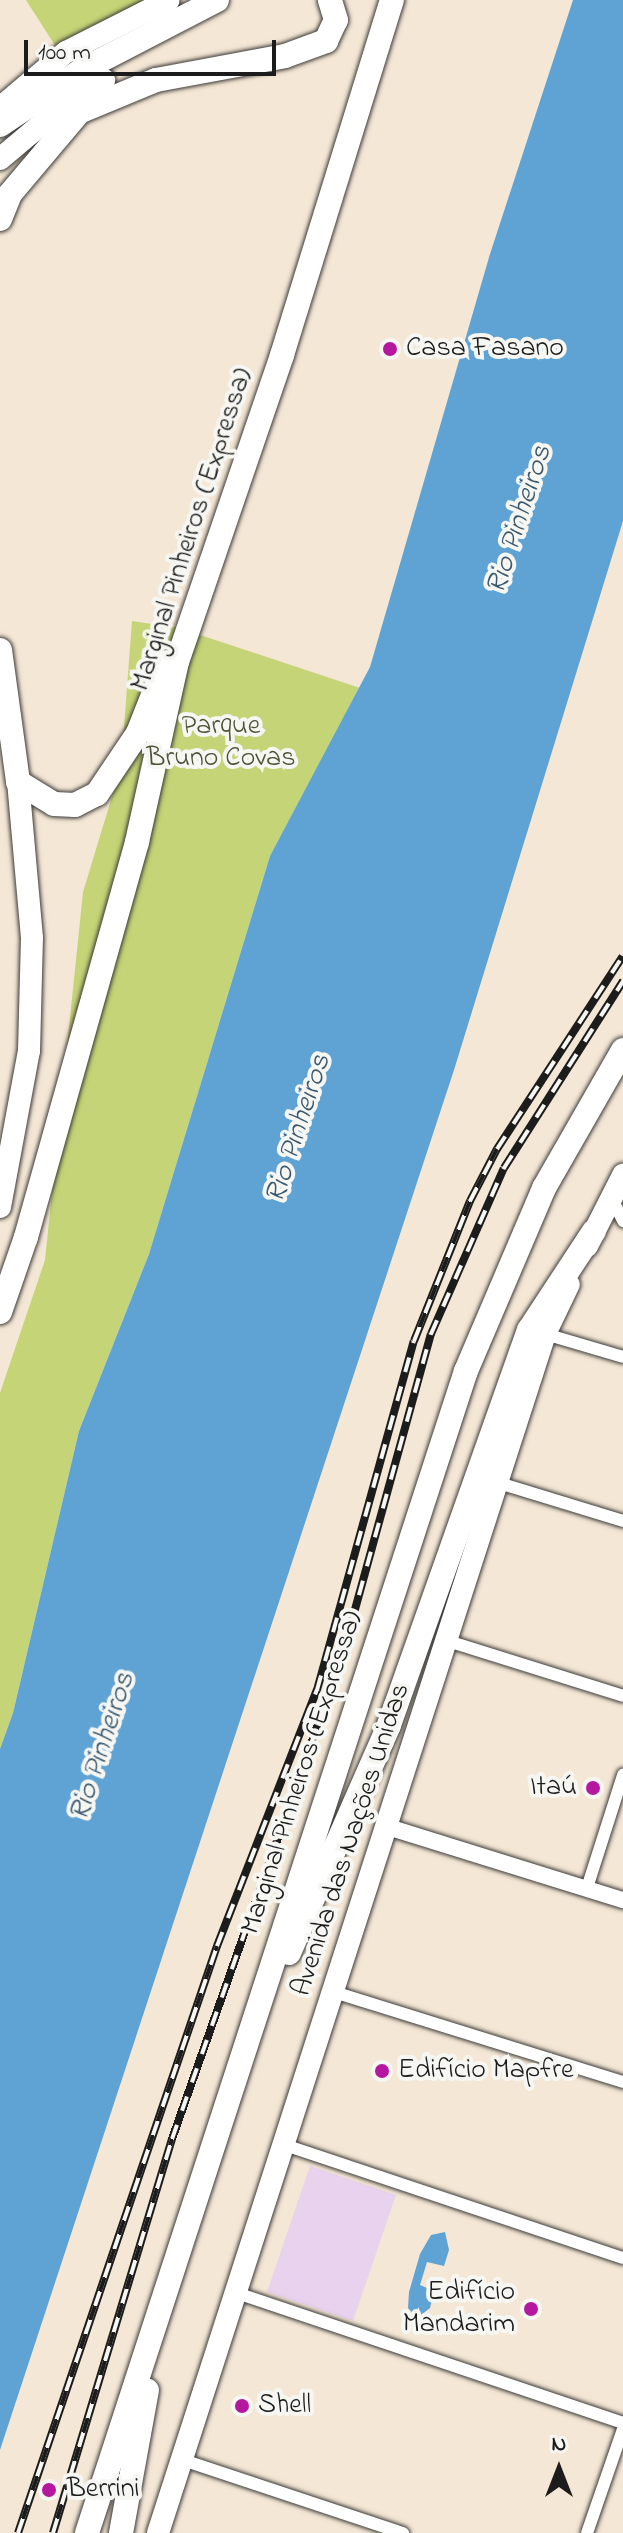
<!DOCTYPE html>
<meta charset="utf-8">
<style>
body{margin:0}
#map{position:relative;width:623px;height:2533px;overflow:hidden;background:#f4e7d5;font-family:"Indie Flower",sans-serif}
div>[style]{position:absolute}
.built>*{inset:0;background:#e9d2ed}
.green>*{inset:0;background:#c4d476}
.water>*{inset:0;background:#5fa3d4}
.roads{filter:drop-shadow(0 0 2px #3c3a38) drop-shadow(0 0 2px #3c3a38)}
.minor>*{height:12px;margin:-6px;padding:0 6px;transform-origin:6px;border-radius:6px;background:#fff}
.tertiary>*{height:16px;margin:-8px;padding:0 8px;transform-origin:8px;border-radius:8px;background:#fff}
.trunk>*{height:22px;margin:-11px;padding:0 11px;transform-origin:11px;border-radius:11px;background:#fff}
.motorway>*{height:24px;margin:-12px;padding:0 12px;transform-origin:12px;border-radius:12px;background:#fff}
.rail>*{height:8px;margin-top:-4px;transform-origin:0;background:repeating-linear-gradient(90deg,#f6f6f2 0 15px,#1c1c1c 0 30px);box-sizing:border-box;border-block:2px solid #1c1c1c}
.dots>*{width:22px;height:22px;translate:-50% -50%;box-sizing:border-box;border:4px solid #f6f6f2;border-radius:50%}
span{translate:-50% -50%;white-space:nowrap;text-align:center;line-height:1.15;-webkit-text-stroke:8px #f6f6f2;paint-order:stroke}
.poi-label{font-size:28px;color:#1c1c1c}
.left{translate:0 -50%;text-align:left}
.right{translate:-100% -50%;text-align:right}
.street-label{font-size:28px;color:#1c1c1c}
.park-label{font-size:28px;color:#4e5337}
.water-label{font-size:30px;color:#3a596f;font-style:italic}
.north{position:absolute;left:519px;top:2429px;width:80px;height:80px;-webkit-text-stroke:6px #f6f6f2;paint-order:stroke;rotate:0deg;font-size:22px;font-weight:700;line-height:32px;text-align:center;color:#1c1c1c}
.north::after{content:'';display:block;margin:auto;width:28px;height:36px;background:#1c1c1c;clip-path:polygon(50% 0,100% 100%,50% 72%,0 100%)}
.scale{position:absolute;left:24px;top:40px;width:252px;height:36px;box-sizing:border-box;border:4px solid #1c1c1c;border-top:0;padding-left:10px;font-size:24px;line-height:28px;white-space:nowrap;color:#1c1c1c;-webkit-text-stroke:6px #f6f6f2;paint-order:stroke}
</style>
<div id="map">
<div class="built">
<div style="clip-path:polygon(310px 2166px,396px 2195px,353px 2321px,267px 2292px)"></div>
</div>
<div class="green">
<div style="clip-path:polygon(26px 0,146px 0,56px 47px)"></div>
<div style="clip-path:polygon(132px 621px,179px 628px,360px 688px,270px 856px,149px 1254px,79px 1431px,13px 1713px,0 1749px,0 1393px,45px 1260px,83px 892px,121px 767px)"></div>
</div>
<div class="water">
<div style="clip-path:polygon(573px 0,623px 0,623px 521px,454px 1070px,0 2450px,0 1749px,13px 1713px,79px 1431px,149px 1254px,270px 856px,370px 667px,490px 254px)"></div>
<div style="clip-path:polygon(445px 2232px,449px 2250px,444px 2266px,427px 2262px,420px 2285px,434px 2291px,430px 2308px,417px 2318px,408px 2308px,409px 2292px,420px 2254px,431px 2235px)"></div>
</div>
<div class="roads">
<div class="minor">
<div style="left:612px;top:1199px;width:25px;rotate:63deg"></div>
<div style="left:545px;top:1334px;width:81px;rotate:16.4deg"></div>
<div style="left:499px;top:1483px;width:130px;rotate:17deg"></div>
<div style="left:448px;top:1641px;width:183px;rotate:17.4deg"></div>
<div style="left:587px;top:1888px;width:119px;rotate:-72.3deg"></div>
<div style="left:334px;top:1992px;width:303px;rotate:17.3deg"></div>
<div style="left:285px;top:2145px;width:356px;rotate:18.5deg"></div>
<div style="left:237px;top:2293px;width:407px;rotate:18.6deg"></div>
<div style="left:183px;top:2460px;width:232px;rotate:18.4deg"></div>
<div style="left:587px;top:2533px;width:110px;rotate:-70.9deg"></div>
</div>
<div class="tertiary">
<div style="left:388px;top:1827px;width:246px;rotate:17.3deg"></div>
</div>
<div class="trunk">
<div style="left:0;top:108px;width:87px;rotate:-40.3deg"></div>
<div style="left:66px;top:52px;width:115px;rotate:-26.8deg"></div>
<div style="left:0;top:159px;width:99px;rotate:-40.1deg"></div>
<div style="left:76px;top:95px;width:32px;rotate:-28deg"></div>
<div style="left:0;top:1207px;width:159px;rotate:-79.5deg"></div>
<div style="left:29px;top:1051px;width:113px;rotate:-88.5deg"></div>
<div style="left:32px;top:938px;width:157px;rotate:-95.1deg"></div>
<div style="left:587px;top:1246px;width:80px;rotate:-63.1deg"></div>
<div style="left:158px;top:2533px;width:1260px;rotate:-72.11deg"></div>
<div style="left:545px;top:1334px;width:55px;rotate:-64.4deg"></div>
</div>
<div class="motorway">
<div style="left:0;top:125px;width:99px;rotate:-33.9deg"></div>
<div style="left:82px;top:70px;width:152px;rotate:-27.4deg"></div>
<div style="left:0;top:219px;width:27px;rotate:-68deg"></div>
<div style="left:10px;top:194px;width:107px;rotate:-49.9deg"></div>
<div style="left:79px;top:112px;width:83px;rotate:-22.6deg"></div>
<div style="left:156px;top:80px;width:131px;rotate:-10.5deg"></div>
<div style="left:285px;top:56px;width:44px;rotate:-20.1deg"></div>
<div style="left:326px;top:41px;width:23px;rotate:-65deg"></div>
<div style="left:336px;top:20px;width:21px;rotate:-107deg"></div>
<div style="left:0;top:650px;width:133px;rotate:82.2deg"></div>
<div style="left:18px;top:782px;width:42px;rotate:31.4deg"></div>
<div style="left:54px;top:804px;width:21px;rotate:3deg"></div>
<div style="left:75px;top:805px;width:25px;rotate:-27deg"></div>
<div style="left:97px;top:794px;width:73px;rotate:-56.1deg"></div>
<div style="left:138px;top:733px;width:76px;rotate:-68.5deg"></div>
<div style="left:0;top:1312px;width:79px;rotate:-70.9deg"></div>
<div style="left:26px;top:1237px;width:410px;rotate:-74.3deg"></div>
<div style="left:137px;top:842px;width:184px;rotate:-77.5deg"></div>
<div style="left:177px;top:662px;width:324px;rotate:-71.1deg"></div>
<div style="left:282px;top:355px;width:372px;rotate:-72.8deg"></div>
<div style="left:289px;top:1953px;width:249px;rotate:-66.3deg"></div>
<div style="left:389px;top:1725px;width:419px;rotate:-70.5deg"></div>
<div style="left:529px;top:1330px;width:118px;rotate:-56.7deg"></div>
<div style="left:87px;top:2533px;width:1222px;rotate:-71.94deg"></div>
<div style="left:466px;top:1371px;width:199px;rotate:-66.9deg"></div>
<div style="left:544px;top:1188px;width:159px;rotate:-60.2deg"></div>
<div style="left:121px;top:2533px;width:145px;rotate:-79.7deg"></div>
</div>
</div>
<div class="rail">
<div style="left:18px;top:2533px;width:620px;rotate:-71.27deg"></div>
<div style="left:217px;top:1946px;width:275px;rotate:-68.7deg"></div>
<div style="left:317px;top:1690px;width:362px;rotate:-74.5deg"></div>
<div style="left:414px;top:1341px;width:151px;rotate:-68.2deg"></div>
<div style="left:470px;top:1201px;width:59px;rotate:-62.6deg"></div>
<div style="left:497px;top:1149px;width:230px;rotate:-56.9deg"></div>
<div style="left:53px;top:2533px;width:412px;rotate:-73.2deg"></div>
<div style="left:172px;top:2139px;width:515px;rotate:-70.62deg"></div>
<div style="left:343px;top:1653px;width:331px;rotate:-74.6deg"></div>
<div style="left:431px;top:1334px;width:181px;rotate:-66.3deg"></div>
<div style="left:504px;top:1168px;width:222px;rotate:-57.5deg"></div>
</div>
<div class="dots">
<div style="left:390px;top:349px;background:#b5179e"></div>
<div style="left:593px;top:1788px;background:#b5179e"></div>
<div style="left:382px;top:2071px;background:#b5179e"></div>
<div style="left:531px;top:2309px;background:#b5179e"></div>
<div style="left:242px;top:2406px;background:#b5179e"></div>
<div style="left:49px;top:2490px;background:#b5179e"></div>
</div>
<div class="poi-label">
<span class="left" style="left:406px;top:349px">Casa Fasano</span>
<span class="right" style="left:577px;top:1788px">Itaú</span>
<span class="left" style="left:398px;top:2071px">Edifício Mapfre</span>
<span class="right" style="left:515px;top:2309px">Edifício<br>Mandarim</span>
<span class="left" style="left:258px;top:2406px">Shell</span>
<span class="left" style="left:67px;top:2490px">Berrini</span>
</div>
<div class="street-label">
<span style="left:193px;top:530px;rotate:-72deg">Marginal Pinheiros (Expressa)</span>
<span style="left:303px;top:1773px;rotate:-72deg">Marginal Pinheiros (Expressa)</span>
<span style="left:352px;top:1840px;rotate:-72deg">Avenida das Nações Unidas</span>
</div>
<div class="park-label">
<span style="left:221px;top:743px">Parque<br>Bruno Covas</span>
</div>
<div class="water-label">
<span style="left:520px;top:520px;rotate:-72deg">Rio Pinheiros</span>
<span style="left:299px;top:1129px;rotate:-72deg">Rio Pinheiros</span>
<span style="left:103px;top:1747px;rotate:-72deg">Rio Pinheiros</span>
</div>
<div class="north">N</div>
<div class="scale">100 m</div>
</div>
